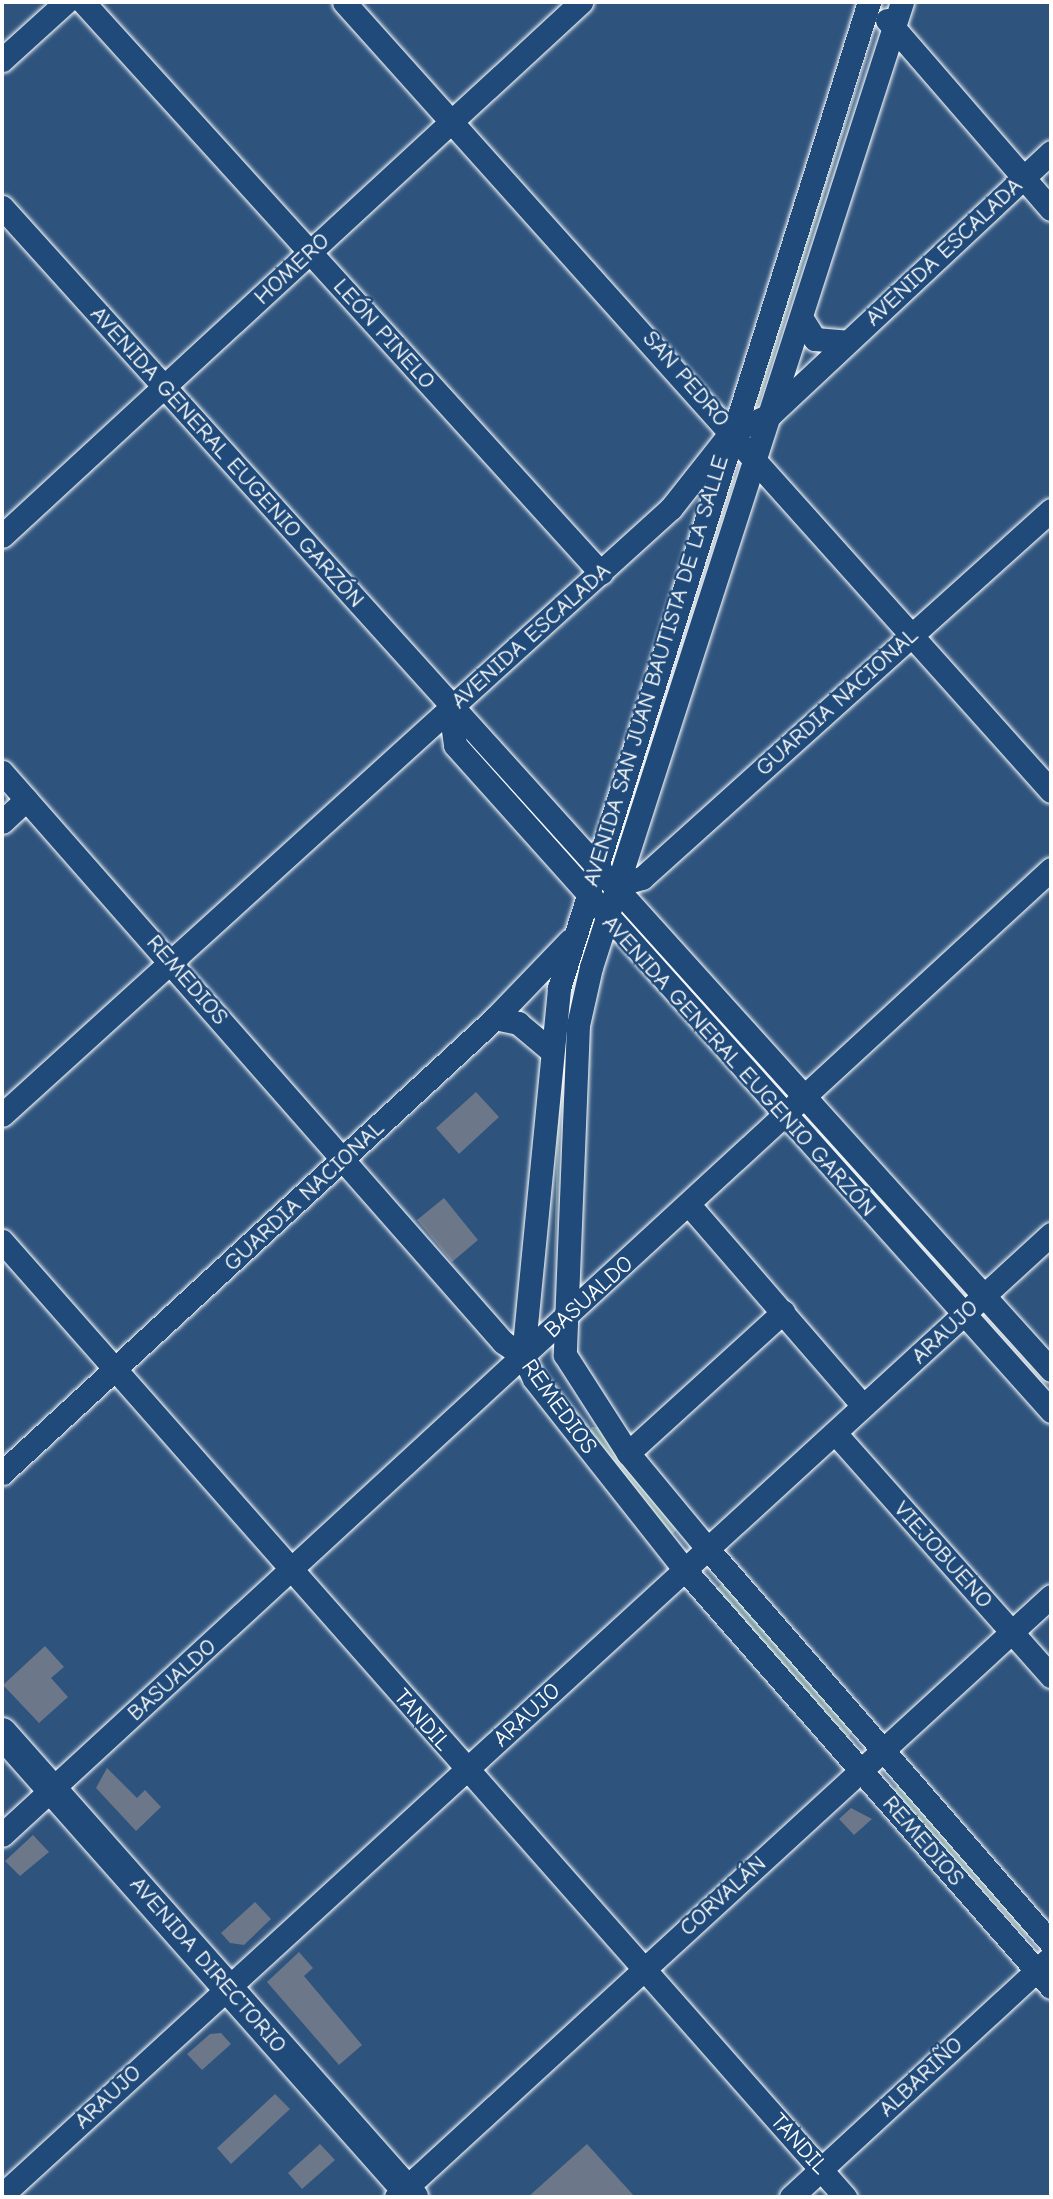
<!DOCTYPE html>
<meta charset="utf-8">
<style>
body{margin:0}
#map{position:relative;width:1053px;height:2199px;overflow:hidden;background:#2e537d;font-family:"Comic Neue",sans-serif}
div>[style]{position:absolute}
.green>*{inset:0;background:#568189}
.building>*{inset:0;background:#6c778a}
.roads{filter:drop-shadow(0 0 2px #fff) drop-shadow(0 0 2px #fff)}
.minor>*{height:23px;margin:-11.5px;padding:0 11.5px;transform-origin:11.5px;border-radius:11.5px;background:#1f4a7a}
.major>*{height:30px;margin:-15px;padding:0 15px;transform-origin:15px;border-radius:15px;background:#1f4a7a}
span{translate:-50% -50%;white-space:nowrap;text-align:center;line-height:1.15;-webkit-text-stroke:5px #1f4a7a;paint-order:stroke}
.street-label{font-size:23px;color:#fff}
.frame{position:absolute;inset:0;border:4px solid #fff;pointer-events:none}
</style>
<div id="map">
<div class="green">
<div style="clip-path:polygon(873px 39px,758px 406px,755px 406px,753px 404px)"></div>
<div style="clip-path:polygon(730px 476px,735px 478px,616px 843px)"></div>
<div style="clip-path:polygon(573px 974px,565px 1012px,554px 1269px,560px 1014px)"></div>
<div style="clip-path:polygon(822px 1127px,953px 1277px,951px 1279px,816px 1132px)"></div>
<div style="clip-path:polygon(592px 1427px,599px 1427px,679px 1526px,672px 1535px,589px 1433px)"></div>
<div style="clip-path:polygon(723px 1583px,853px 1728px,849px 1738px,716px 1589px)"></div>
<div style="clip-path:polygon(899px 1783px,1029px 1934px,1026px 1937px,892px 1793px)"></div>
</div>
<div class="building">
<div style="clip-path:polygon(476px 1092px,499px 1117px,459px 1154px,436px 1128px)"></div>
<div style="clip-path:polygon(444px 1198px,478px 1240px,452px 1262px,417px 1220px)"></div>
<div style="clip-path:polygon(45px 1646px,64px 1667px,51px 1678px,68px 1697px,39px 1723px,3px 1685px)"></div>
<div style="clip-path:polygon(107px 1768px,137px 1798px,145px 1790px,161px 1807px,136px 1831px,96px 1788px)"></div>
<div style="clip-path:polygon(851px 1808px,872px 1819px,854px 1835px,839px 1819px)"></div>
<div style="clip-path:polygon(33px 1835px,49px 1852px,20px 1876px,5px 1861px)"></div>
<div style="clip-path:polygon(255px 1902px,271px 1919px,244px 1945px,230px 1943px,221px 1933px)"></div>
<div style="clip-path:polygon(299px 1952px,313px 1968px,304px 1976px,362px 2045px,339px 2065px,267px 1982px)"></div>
<div style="clip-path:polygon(221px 2033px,231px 2044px,202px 2070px,187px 2054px,210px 2034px)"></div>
<div style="clip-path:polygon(275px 2094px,290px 2109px,231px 2164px,217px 2148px)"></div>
<div style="clip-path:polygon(320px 2144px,335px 2160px,302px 2189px,288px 2173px)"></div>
<div style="clip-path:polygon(587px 2144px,635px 2197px,528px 2197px)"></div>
</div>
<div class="roads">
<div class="minor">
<div style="left:83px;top:2px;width:771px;rotate:47.79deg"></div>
<div style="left:344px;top:2px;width:1059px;rotate:48.14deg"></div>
<div style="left:902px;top:2px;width:1014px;rotate:107.86deg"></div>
<div style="left:591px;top:967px;width:59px;rotate:102.6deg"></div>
<div style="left:578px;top:1025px;width:330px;rotate:92.3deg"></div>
<div style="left:565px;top:1355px;width:117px;rotate:57.3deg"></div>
<div style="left:628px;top:1453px;width:124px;rotate:50.3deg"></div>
<div style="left:707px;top:1548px;width:524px;rotate:48.95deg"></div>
<div style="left:887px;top:20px;width:250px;rotate:49.1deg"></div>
<div style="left:2px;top:60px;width:86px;rotate:-42.2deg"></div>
<div style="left:2px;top:207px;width:1566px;rotate:47.95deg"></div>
<div style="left:801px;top:317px;width:26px;rotate:58deg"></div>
<div style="left:815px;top:339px;width:32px;rotate:5deg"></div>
<div style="left:2px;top:536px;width:788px;rotate:-42.68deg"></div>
<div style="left:450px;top:709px;width:36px;rotate:82deg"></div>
<div style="left:455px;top:745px;width:894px;rotate:48.17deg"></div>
<div style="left:2px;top:772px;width:759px;rotate:48.69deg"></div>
<div style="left:503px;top:1342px;width:24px;rotate:35deg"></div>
<div style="left:523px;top:1356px;width:25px;rotate:64deg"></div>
<div style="left:534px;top:1379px;width:242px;rotate:51.7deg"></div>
<div style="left:684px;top:1569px;width:556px;rotate:48.72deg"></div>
<div style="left:2px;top:822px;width:33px;rotate:-43deg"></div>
<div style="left:617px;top:885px;width:26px;rotate:-16deg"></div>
<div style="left:642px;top:878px;width:550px;rotate:-41.98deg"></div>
<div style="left:495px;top:1018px;width:24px;rotate:12deg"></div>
<div style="left:518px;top:1023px;width:40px;rotate:40deg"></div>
<div style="left:2px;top:1115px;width:903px;rotate:-42.22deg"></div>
<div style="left:671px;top:508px;width:97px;rotate:-51.7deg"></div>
<div style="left:731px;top:432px;width:43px;rotate:-23.6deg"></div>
<div style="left:770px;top:415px;width:385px;rotate:-43.1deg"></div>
<div style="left:690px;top:1206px;width:264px;rotate:49.1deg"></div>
<div style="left:2px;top:1241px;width:1275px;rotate:48.59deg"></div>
<div style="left:523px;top:1356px;width:370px;rotate:-84.4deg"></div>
<div style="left:559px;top:988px;width:1034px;rotate:-72.55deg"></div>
<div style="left:835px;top:1433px;width:325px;rotate:48.4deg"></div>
<div style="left:628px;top:1453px;width:210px;rotate:-42.3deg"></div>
<div style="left:2px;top:1473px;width:671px;rotate:-42.7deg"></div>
<div style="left:495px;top:1018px;width:108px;rotate:-46.1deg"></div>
<div style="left:2px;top:1835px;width:1426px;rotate:-42.64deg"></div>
<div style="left:2px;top:2195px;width:1423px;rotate:-42.49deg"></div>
<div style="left:396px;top:2197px;width:889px;rotate:-42.54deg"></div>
<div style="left:791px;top:2197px;width:350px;rotate:-42.7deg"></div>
</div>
<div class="major">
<div style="left:2px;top:1733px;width:620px;rotate:48.47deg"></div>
</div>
</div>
<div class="street-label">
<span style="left:944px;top:252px;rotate:-43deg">AVENIDA ESCALADA</span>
<span style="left:292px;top:269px;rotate:-43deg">HOMERO</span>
<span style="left:384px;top:334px;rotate:48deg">LEÓN PINELO</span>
<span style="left:686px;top:379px;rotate:49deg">SAN PEDRO</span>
<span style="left:227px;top:457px;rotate:48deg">AVENIDA GENERAL EUGENIO GARZÓN</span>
<span style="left:531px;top:636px;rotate:-42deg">AVENIDA ESCALADA</span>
<span style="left:656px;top:671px;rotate:-73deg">AVENIDA SAN JUAN BAUTISTA DE LA SALLE</span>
<span style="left:837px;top:702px;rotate:-42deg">GUARDIA NACIONAL</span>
<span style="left:187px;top:980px;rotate:49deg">REMEDIOS</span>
<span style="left:739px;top:1066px;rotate:48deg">AVENIDA GENERAL EUGENIO GARZÓN</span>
<span style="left:304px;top:1196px;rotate:-43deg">GUARDIA NACIONAL</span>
<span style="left:589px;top:1297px;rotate:-42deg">BASUALDO</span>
<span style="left:945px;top:1332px;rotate:-43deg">ARAUJO</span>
<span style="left:559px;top:1407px;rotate:54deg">REMEDIOS</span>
<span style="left:943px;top:1555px;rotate:48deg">VIEJOBUENO</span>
<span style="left:172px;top:1680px;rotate:-42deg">BASUALDO</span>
<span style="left:527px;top:1715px;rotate:-43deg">ARAUJO</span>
<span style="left:422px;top:1720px;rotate:49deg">TANDIL</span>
<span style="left:923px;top:1841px;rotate:49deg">REMEDIOS</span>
<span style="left:723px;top:1896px;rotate:-42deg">CORVALÁN</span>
<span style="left:208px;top:1965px;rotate:49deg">AVENIDA DIRECTORIO</span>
<span style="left:921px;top:2077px;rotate:-43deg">ALBARIÑO</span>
<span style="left:108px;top:2097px;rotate:-43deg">ARAUJO</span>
<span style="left:799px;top:2144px;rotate:48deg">TANDIL</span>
</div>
<div class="frame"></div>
</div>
